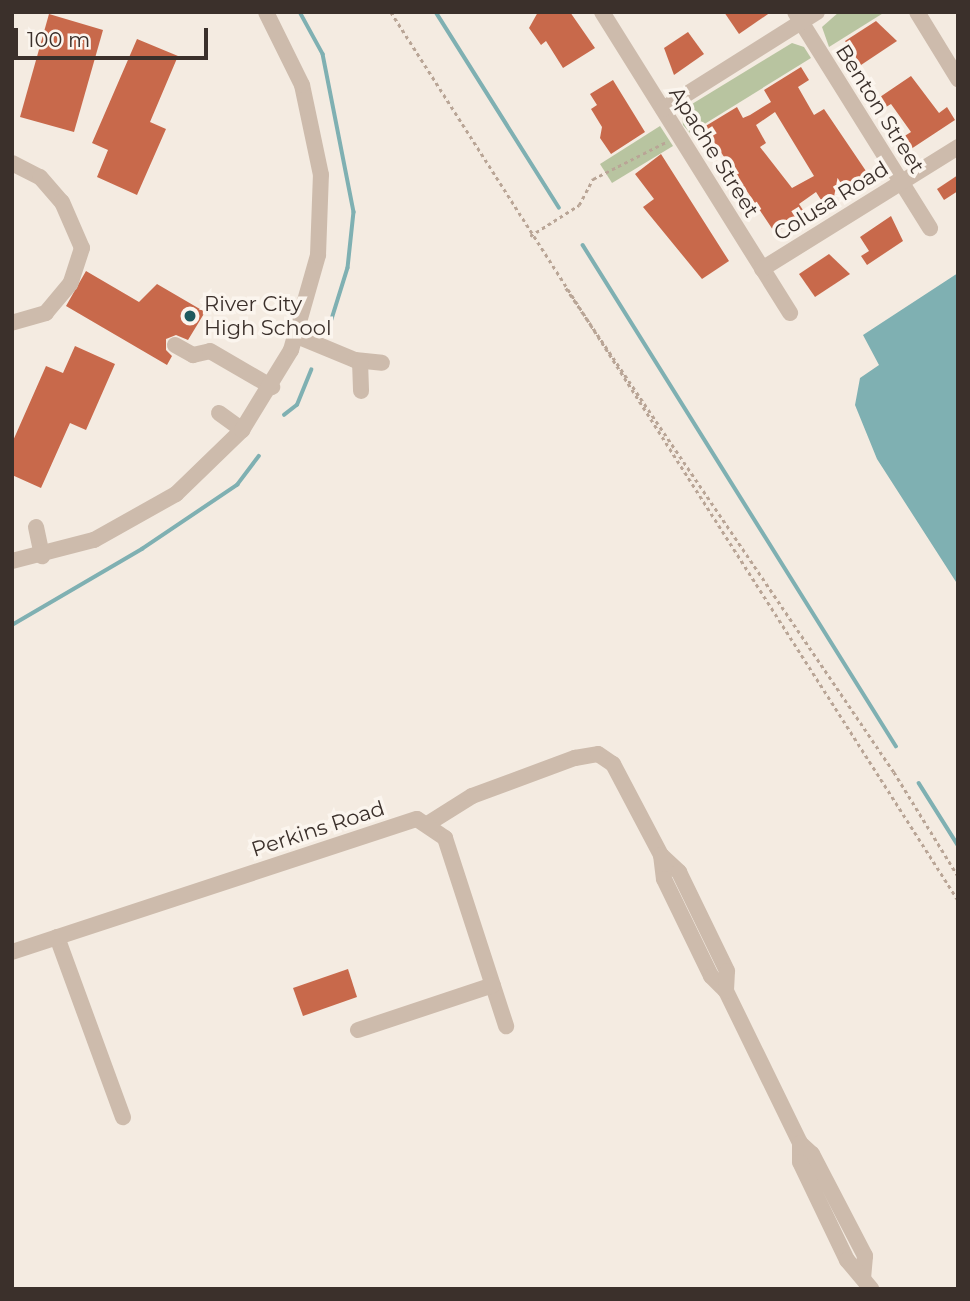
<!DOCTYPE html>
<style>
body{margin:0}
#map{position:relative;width:970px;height:1301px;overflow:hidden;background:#f4ebe1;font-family:Montserrat,sans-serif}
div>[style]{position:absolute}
.green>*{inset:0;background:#b8c4a0}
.water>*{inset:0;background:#7fb0b2}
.stream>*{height:3.5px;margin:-1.75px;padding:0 1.75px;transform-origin:1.75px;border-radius:1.75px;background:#7fb0b2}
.building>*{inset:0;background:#c8694b}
.path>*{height:2.5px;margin-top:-1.25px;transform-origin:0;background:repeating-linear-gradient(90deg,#b9a596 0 3.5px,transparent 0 7px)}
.minor>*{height:16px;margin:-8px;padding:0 8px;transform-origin:8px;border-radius:8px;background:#cdbbac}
.dots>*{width:19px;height:19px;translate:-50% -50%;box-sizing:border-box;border:4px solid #fbf5ee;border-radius:50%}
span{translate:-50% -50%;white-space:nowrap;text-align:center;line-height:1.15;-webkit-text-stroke:7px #fbf5ee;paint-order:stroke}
.street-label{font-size:21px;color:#3b302b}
.poi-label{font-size:21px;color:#3b302b}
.left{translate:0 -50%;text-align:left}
.frame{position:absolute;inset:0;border:14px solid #3b302b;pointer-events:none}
.scale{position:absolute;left:14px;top:28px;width:194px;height:32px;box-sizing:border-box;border:4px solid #3b302b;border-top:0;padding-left:9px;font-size:21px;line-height:24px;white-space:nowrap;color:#3b302b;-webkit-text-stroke:5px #fbf5ee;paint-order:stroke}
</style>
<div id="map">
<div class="green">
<div style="clip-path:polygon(839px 12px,885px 12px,829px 47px,822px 27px)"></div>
<div style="clip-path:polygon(792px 43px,804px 47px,811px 58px,690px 133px,683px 125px,682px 115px,692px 104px)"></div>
<div style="clip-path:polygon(660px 126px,673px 146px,612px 183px,600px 164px)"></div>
</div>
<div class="water">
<div style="clip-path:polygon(958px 273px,958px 585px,877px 459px,855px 405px,860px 378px,879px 365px,863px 335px)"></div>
</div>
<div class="stream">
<div style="left:300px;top:12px;width:48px;rotate:61.3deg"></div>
<div style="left:323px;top:54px;width:161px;rotate:78.9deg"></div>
<div style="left:354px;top:212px;width:56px;rotate:96.1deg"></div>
<div style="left:348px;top:268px;width:64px;rotate:107.3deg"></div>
<div style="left:436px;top:12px;width:231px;rotate:57.8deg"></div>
<div style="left:583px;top:245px;width:591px;rotate:58deg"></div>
<div style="left:284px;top:415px;width:16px;rotate:-38deg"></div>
<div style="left:297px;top:405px;width:38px;rotate:-68deg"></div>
<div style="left:12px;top:625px;width:151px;rotate:-30.3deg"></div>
<div style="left:142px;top:549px;width:115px;rotate:-34deg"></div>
<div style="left:237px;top:485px;width:36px;rotate:-53deg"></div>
<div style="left:919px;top:783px;width:73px;rotate:57.8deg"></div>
</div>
<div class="building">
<div style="clip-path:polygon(538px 12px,570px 12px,595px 48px,563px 68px,546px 41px,541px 45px,529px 28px)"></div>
<div style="clip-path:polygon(724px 12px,771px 12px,739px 34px)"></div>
<div style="clip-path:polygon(49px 14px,103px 30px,74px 132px,20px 117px)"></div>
<div style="clip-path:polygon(876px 21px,897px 41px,861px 65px,845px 41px)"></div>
<div style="clip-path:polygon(688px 32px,704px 54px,674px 75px,664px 48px)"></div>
<div style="clip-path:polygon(137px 39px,178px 56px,150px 122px,166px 129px,137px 195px,97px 177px,108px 150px,92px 143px)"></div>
<div style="clip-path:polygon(evenodd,801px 67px,809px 80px,798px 87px,814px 115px,824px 109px,868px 174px,823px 203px,816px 192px,799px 204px,805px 213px,775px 233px,704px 127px,737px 107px,743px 118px,750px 115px,771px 102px,764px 90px,801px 67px,775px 112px,814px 176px,792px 188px,760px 147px,766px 143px,756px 125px,775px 112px)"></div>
<div style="clip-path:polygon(911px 76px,939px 113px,947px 107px,955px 120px,911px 149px,903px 137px,911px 132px,891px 104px,886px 107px,880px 97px)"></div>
<div style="clip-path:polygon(613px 80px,645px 132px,611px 154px,600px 138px,602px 127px,591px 109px,597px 105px,590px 94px)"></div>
<div style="clip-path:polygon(661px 154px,729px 261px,702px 279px,643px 207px,654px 199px,635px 174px)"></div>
<div style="clip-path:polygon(958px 175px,958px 191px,944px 200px,937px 189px)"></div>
<div style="clip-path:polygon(891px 216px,903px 241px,867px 265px,861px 256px,869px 251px,860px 237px)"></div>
<div style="clip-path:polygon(829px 254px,850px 274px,815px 297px,799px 274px)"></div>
<div style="clip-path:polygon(86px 271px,139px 302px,157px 284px,205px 312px,188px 340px,176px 335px,166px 339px,166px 350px,172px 356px,167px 365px,66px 306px)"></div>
<div style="clip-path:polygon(75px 346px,115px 364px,86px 430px,70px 423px,41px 488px,12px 475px,12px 443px,46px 366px,63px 373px)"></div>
<div style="clip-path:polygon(348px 969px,357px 997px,303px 1016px,293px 988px)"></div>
</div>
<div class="path">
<div style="left:391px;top:12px;width:1054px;rotate:57.44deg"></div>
<div style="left:530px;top:236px;width:58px;rotate:-32.3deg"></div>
<div style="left:579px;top:205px;width:30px;rotate:-62deg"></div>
<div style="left:593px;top:179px;width:84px;rotate:-26.9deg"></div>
<div style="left:566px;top:288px;width:585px;rotate:55.88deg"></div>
<div style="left:894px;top:772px;width:122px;rotate:58.4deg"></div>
</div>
<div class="minor">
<div style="left:602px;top:12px;width:355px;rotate:58deg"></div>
<div style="left:795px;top:12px;width:255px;rotate:58deg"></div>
<div style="left:917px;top:12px;width:79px;rotate:58.5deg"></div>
<div style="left:663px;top:109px;width:182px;rotate:-32.2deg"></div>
<div style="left:12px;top:163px;width:31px;rotate:27deg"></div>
<div style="left:40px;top:177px;width:33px;rotate:49deg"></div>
<div style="left:62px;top:202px;width:50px;rotate:66.5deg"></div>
<div style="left:82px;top:248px;width:38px;rotate:108deg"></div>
<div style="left:70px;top:284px;width:38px;rotate:130deg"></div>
<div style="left:46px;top:313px;width:35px;rotate:164deg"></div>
<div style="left:762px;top:269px;width:231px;rotate:-31.9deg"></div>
<div style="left:297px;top:336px;width:63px;rotate:22.5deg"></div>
<div style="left:355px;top:360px;width:27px;rotate:6deg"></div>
<div style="left:175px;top:345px;width:21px;rotate:29deg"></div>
<div style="left:193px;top:355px;width:17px;rotate:-13deg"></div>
<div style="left:210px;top:351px;width:72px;rotate:30.1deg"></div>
<div style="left:360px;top:361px;width:30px;rotate:88deg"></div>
<div style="left:219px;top:413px;width:29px;rotate:36deg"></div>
<div style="left:36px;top:527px;width:30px;rotate:78deg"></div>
<div style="left:12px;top:561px;width:85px;rotate:-14.4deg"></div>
<div style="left:94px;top:540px;width:94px;rotate:-29.3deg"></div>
<div style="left:176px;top:494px;width:92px;rotate:-44.1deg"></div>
<div style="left:242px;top:430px;width:94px;rotate:-58.5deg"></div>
<div style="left:291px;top:350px;width:99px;rotate:-74.1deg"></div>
<div style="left:318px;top:255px;width:80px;rotate:-87.9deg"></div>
<div style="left:321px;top:175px;width:92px;rotate:-101.9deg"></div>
<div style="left:302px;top:85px;width:81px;rotate:-116.3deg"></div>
<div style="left:429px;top:823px;width:51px;rotate:-32.1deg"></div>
<div style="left:472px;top:796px;width:110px;rotate:-20.3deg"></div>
<div style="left:575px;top:758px;width:23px;rotate:-10deg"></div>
<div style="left:598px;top:754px;width:18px;rotate:34deg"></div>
<div style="left:613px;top:764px;width:103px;rotate:62.2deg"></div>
<div style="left:661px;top:855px;width:24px;rotate:83deg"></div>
<div style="left:664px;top:879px;width:108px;rotate:64.1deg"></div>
<div style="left:711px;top:976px;width:21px;rotate:45deg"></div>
<div style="left:726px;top:991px;width:169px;rotate:64deg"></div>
<div style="left:800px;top:1143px;width:16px;rotate:43deg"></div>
<div style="left:812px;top:1154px;width:115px;rotate:62.5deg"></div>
<div style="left:865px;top:1256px;width:22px;rotate:95deg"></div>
<div style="left:661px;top:855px;width:25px;rotate:43deg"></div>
<div style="left:679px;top:872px;width:110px;rotate:64.1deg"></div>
<div style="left:727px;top:971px;width:20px;rotate:93deg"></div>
<div style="left:57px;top:937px;width:192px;rotate:69.9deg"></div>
<div style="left:12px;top:952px;width:426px;rotate:-18.2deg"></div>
<div style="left:417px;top:819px;width:34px;rotate:34deg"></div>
<div style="left:445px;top:838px;width:198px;rotate:72deg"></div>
<div style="left:358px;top:1030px;width:142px;rotate:-18.4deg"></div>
<div style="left:800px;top:1143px;width:19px;rotate:90deg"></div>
<div style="left:800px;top:1162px;width:109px;rotate:64.4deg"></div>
<div style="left:847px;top:1260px;width:38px;rotate:50deg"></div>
</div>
<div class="dots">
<div style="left:190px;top:316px;background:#1f5a5e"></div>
</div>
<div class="street-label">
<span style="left:880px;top:109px;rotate:58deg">Benton Street</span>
<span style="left:714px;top:152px;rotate:58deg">Apache Street</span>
<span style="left:831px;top:201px;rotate:-32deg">Colusa Road</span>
<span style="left:318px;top:829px;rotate:-18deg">Perkins Road</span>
</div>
<div class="poi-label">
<span class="left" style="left:204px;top:316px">River City<br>High School</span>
</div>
<div class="frame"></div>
<div class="scale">100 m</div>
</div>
